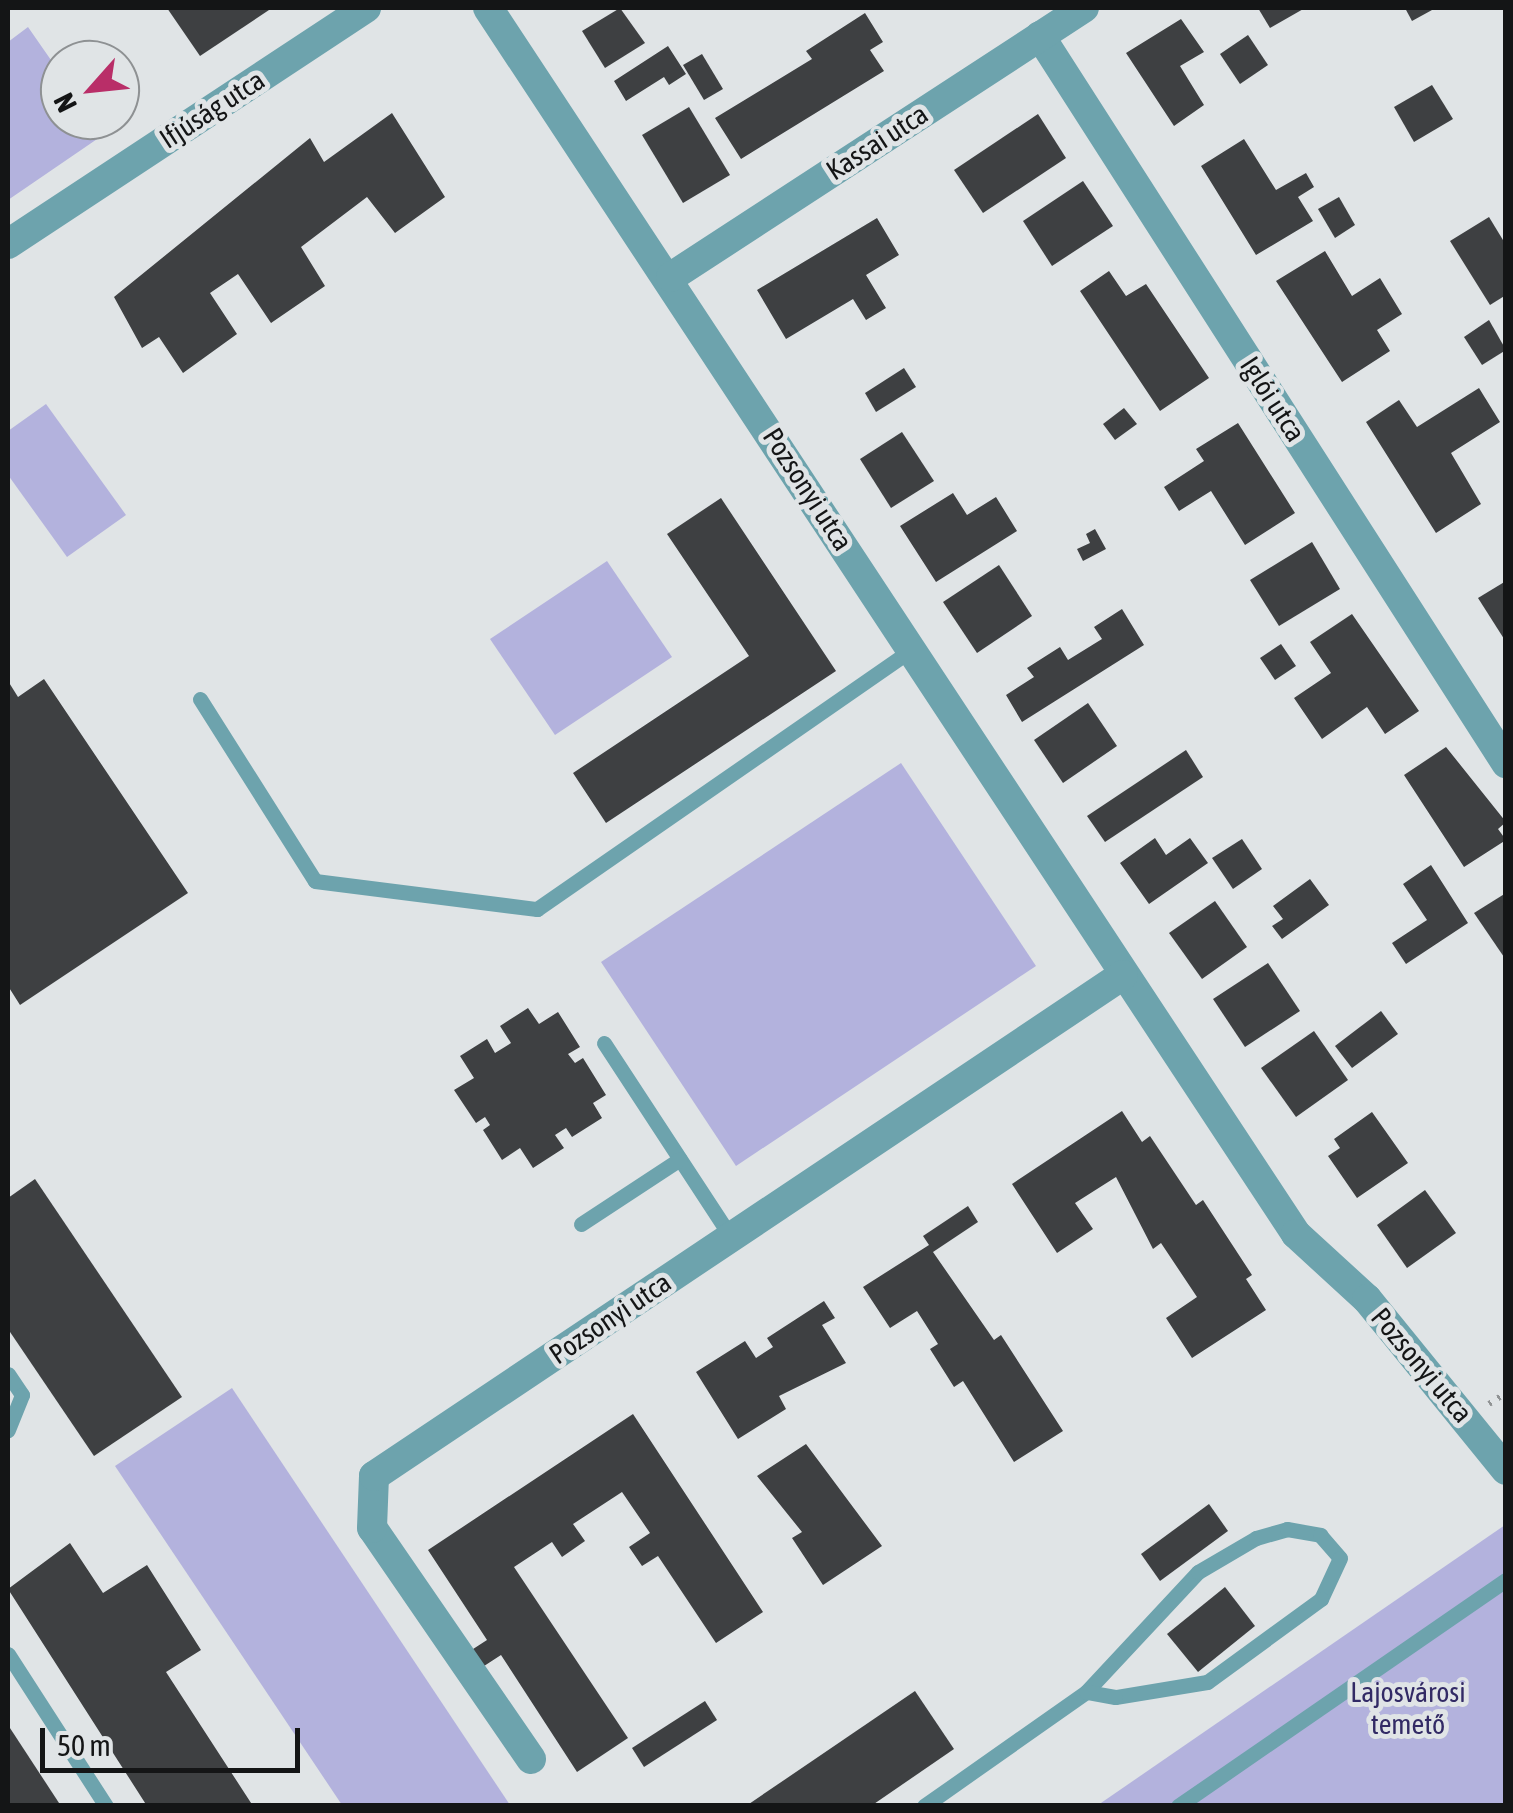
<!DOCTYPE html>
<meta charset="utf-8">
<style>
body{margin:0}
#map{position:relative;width:1513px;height:1813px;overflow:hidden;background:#e0e4e6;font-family:"Asap Condensed",sans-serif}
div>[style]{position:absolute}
.green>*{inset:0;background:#b3b2dd}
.building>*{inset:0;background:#3e4042}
.path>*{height:6px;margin-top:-3px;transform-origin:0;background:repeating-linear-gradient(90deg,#909394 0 2.5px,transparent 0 10.5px)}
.lane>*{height:15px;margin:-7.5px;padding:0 7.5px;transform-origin:7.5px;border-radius:7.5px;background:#6da3ad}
.street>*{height:30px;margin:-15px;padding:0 15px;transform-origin:15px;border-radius:15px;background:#6da3ad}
span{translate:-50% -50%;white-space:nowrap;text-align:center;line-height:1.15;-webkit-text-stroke:10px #e0e4e6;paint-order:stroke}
.street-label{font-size:28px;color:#141516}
.park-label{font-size:28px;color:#322a65}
.frame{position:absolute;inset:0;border:10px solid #141516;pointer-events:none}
.north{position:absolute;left:40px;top:40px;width:100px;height:100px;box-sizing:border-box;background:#e0e4e6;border:2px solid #8e9193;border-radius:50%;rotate:243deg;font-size:28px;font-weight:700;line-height:40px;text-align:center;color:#141516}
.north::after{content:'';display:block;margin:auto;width:35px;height:45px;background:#b92e68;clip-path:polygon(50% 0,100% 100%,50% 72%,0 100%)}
.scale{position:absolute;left:40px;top:1728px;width:260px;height:45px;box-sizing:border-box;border:5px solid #141516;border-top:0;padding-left:12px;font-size:30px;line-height:35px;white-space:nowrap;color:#141516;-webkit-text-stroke:8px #e0e4e6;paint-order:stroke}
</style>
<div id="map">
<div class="green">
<div style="clip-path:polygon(28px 27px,60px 73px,60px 120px,93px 120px,103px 135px,8px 200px,8px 42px)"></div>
<div style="clip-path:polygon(46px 404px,126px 515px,67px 557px,8px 475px,8px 431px)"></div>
<div style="clip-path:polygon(607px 561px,672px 657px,555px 735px,490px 639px)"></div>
<div style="clip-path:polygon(901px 763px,1036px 966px,736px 1166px,601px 962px)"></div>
<div style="clip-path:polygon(232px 1388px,510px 1805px,342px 1805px,115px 1466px)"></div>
<div style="clip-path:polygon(1505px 1525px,1505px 1805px,1098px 1805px)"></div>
</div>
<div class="building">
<div style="clip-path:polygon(167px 8px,272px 8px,200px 56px)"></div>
<div style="clip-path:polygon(620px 8px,645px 43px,605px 68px,582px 31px)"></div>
<div style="clip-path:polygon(1258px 8px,1305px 8px,1270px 28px)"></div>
<div style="clip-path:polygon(1405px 8px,1431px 8px,1432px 10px,1412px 21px)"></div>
<div style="clip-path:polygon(865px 13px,883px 42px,870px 50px,884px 71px,741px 159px,715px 118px,812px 59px,806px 51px)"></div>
<div style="clip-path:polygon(1181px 19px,1204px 52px,1180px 66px,1204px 105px,1174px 126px,1126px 53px)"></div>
<div style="clip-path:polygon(1248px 35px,1268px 65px,1240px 84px,1220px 54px)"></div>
<div style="clip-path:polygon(668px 46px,686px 74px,669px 85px,664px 77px,626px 101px,614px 81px)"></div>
<div style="clip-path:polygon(702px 54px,723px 89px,704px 100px,683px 65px)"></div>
<div style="clip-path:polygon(1432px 85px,1453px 119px,1414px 142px,1394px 107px)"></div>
<div style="clip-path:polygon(689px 107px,730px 175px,683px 203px,642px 135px)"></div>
<div style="clip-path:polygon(392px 113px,445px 197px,395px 233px,367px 197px,301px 247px,325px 286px,271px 323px,238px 274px,210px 293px,237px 334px,183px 373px,159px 337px,142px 348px,114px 297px,310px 138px,324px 162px)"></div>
<div style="clip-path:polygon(1038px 114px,1066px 158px,983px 213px,954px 170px)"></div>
<div style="clip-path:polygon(1244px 139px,1276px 190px,1306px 173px,1314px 187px,1298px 197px,1313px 221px,1256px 255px,1201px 166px)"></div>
<div style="clip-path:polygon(1083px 181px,1113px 226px,1052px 266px,1023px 221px)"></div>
<div style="clip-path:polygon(1339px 197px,1355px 225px,1335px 238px,1318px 209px)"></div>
<div style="clip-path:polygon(1489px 217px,1506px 245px,1506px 295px,1490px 305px,1450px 241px)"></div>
<div style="clip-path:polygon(877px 218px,899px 255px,866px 275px,886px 308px,866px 320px,853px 299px,786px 339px,757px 290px)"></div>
<div style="clip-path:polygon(1325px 251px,1352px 296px,1380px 278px,1402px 314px,1377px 330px,1390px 351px,1342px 382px,1276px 281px)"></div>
<div style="clip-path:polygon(1109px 271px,1126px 296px,1146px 284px,1209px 378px,1160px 411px,1080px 291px)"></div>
<div style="clip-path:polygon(1489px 320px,1506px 350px,1482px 365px,1464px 337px)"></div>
<div style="clip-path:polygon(904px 368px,916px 387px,876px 412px,865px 393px)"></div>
<div style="clip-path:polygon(1479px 388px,1500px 422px,1451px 453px,1481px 504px,1436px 533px,1366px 422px,1399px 400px,1417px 427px)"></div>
<div style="clip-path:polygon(1124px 408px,1137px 424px,1115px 440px,1103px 424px)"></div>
<div style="clip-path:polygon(1238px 423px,1295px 513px,1245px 545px,1211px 491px,1179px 511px,1164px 487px,1204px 461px,1196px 449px)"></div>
<div style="clip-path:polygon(902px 432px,934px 481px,891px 508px,860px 459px)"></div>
<div style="clip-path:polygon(953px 493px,967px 515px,996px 497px,1017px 531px,936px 582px,900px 526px)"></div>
<div style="clip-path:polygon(721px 498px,836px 671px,606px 823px,573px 773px,749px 656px,667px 534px)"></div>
<div style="clip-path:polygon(1095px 529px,1106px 549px,1083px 561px,1077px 549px,1090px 543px,1086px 534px)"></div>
<div style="clip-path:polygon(1312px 542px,1340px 589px,1279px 626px,1250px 580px)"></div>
<div style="clip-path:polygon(999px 565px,1032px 616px,977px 653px,943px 602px)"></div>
<div style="clip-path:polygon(1506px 581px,1506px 642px,1478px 598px)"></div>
<div style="clip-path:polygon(1122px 609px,1144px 645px,1022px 722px,1006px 695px,1034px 677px,1027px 668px,1060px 647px,1068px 660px,1102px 639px,1094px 627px)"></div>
<div style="clip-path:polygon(1352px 614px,1419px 711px,1385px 734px,1367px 707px,1322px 739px,1294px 698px,1331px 673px,1310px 642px)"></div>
<div style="clip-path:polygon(1281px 644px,1296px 666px,1275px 680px,1260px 658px)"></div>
<div style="clip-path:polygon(44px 679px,188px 893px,20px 1005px,8px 986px,8px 681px,18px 697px)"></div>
<div style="clip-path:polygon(1088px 703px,1117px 746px,1063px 783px,1034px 740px)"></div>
<div style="clip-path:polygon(1446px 747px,1506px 822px,1498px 829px,1506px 840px,1464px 867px,1404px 775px)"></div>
<div style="clip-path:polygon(1186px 750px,1203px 777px,1105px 842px,1087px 816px)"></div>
<div style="clip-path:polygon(1155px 838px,1166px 855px,1190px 838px,1208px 863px,1149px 904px,1120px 863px)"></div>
<div style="clip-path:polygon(1242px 839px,1262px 869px,1233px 889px,1212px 858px)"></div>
<div style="clip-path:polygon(1431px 865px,1468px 923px,1406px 964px,1392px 943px,1427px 920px,1403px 884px)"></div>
<div style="clip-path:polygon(1310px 879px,1329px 905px,1282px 939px,1272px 926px,1283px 919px,1273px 906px)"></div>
<div style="clip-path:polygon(1506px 893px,1506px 960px,1474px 913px)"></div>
<div style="clip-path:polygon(1215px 901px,1247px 947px,1202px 979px,1169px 933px)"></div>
<div style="clip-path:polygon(1268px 963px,1300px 1011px,1245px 1047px,1213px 999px)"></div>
<div style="clip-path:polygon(528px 1008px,539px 1024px,558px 1012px,580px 1047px,568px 1054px,575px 1063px,583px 1058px,606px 1095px,593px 1103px,602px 1118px,572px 1137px,566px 1128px,555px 1135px,564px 1148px,533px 1168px,520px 1148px,502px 1160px,483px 1130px,490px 1125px,485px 1117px,476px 1123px,454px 1090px,474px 1078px,460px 1056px,487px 1039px,495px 1053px,511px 1043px,500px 1026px)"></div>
<div style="clip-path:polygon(1381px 1011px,1398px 1034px,1352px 1068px,1335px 1046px)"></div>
<div style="clip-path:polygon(1314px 1031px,1348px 1080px,1296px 1117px,1261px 1068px)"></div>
<div style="clip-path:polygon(1122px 1111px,1142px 1142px,1150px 1136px,1196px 1205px,1203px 1200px,1252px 1275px,1246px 1279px,1266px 1310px,1192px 1358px,1166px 1318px,1197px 1297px,1161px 1243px,1153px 1249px,1116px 1177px,1075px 1203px,1093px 1229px,1057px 1253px,1012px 1184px)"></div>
<div style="clip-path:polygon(1372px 1112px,1408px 1163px,1357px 1198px,1328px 1156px,1340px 1148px,1334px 1139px)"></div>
<div style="clip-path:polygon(35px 1179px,182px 1397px,94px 1456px,8px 1329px,8px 1198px)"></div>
<div style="clip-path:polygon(1425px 1190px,1456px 1233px,1407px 1268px,1377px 1225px)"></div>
<div style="clip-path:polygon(968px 1206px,978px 1222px,933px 1252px,994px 1340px,1001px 1335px,1063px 1431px,1014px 1462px,963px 1381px,954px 1387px,930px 1349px,938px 1344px,917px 1311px,890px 1328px,863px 1287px,929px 1245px,923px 1236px)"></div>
<div style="clip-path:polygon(824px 1301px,835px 1318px,822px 1325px,846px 1363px,779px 1396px,786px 1409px,738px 1439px,696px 1372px,745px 1341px,756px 1358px,773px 1347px,767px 1338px)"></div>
<div style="clip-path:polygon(633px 1414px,763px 1612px,716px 1643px,658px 1556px,642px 1566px,629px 1547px,650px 1533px,622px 1492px,573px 1524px,585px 1541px,562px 1557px,552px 1542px,514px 1567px,628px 1738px,577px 1772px,501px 1655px,481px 1668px,470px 1651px,487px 1640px,428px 1550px)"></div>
<div style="clip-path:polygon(806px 1444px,882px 1546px,823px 1585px,792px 1538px,802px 1532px,757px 1476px)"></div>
<div style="clip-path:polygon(1209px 1504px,1228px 1531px,1160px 1581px,1141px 1554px)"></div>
<div style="clip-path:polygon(70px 1543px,103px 1593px,147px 1565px,201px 1650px,166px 1672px,253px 1806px,147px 1806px,8px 1589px)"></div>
<div style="clip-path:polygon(1225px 1587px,1255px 1626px,1198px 1672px,1167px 1634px)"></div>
<div style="clip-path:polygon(915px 1691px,954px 1749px,871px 1806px,746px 1806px)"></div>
<div style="clip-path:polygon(705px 1701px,717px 1720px,644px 1767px,632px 1748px)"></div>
<div style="clip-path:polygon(8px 1725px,61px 1806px,8px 1806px)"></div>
</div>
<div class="path">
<div style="left:1489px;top:1404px;width:20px;rotate:-33deg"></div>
</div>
<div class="lane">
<div style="left:200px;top:699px;width:215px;rotate:57.7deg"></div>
<div style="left:315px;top:881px;width:224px;rotate:7.2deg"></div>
<div style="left:537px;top:909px;width:456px;rotate:-34.7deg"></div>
<div style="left:604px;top:1043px;width:232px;rotate:56.8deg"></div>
<div style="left:581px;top:1224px;width:118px;rotate:-33.3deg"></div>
<div style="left:8px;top:1374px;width:25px;rotate:56deg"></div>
<div style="left:22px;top:1395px;width:38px;rotate:112deg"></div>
<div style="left:8px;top:1654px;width:181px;rotate:57.2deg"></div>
<div style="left:924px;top:1806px;width:198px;rotate:-35.1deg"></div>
<div style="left:1086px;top:1692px;width:164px;rotate:-47deg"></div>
<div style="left:1198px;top:1572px;width:67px;rotate:-30.4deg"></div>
<div style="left:1256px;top:1538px;width:32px;rotate:-16deg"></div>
<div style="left:1287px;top:1529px;width:34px;rotate:10deg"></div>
<div style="left:1320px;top:1535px;width:30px;rotate:49deg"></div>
<div style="left:1340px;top:1558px;width:45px;rotate:114.9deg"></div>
<div style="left:1321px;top:1599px;width:141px;rotate:143.9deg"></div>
<div style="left:1207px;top:1682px;width:93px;rotate:170.7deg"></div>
<div style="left:1115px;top:1697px;width:29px;rotate:-170deg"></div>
<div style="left:1178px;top:1806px;width:398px;rotate:-34.6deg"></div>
</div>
<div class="street">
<div style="left:488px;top:8px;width:1468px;rotate:56.61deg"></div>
<div style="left:1296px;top:1234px;width:96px;rotate:42.5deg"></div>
<div style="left:1367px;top:1299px;width:220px;rotate:50.9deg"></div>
<div style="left:1040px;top:36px;width:864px;rotate:57.34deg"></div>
<div style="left:8px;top:244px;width:429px;rotate:-33.4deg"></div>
<div style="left:671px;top:277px;width:493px;rotate:-33.1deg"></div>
<div style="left:531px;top:1759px;width:280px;rotate:-124.5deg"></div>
<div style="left:372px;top:1528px;width:52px;rotate:-87.8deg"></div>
<div style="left:374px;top:1476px;width:901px;rotate:-33.78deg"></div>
</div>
<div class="street-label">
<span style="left:212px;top:109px;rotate:-33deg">Ifjúság utca</span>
<span style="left:877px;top:142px;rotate:-33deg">Kassai utca</span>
<span style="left:1273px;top:399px;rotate:57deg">Iglói utca</span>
<span style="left:808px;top:489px;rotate:57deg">Pozsonyi utca</span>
<span style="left:610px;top:1318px;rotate:-34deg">Pozsonyi utca</span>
<span style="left:1422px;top:1365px;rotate:50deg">Pozsonyi utca</span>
</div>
<div class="park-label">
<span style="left:1408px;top:1708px">Lajosvárosi<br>temető</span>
</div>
<div class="frame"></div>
<div class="north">N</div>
<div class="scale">50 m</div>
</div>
